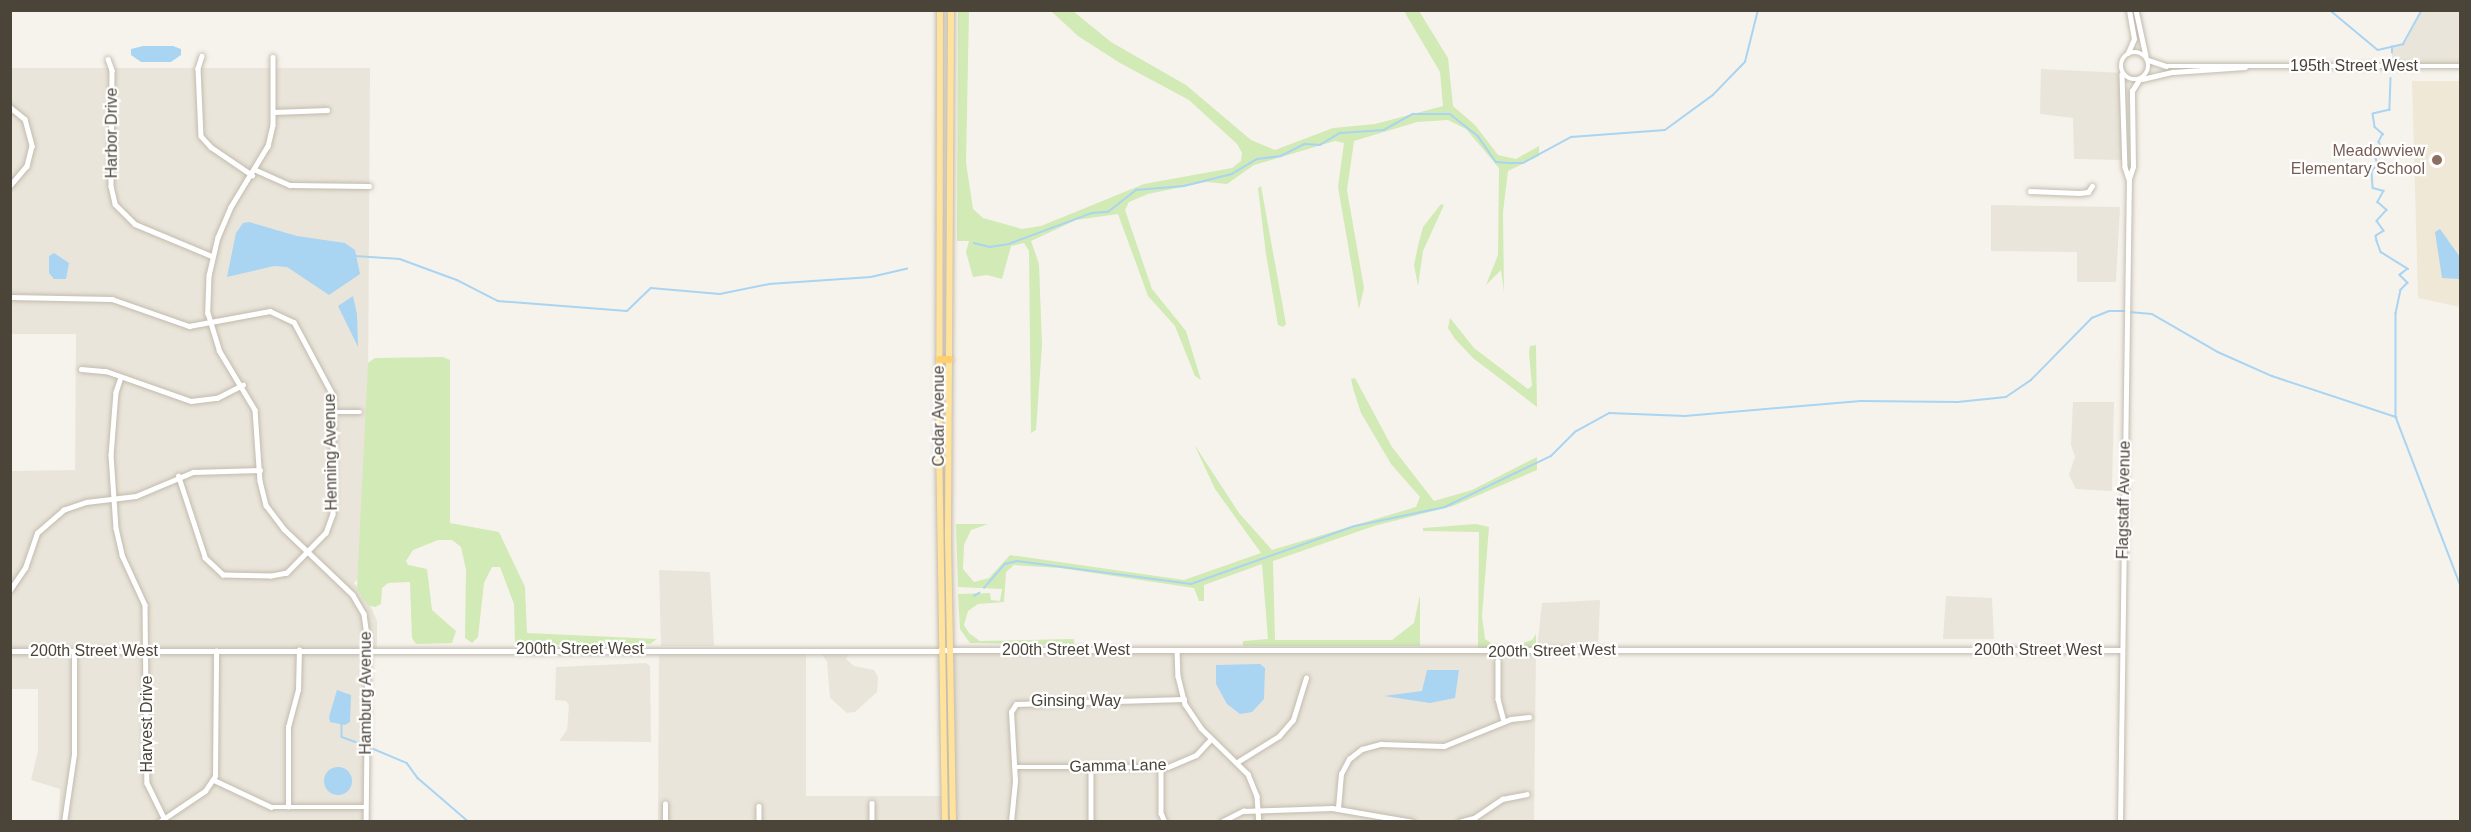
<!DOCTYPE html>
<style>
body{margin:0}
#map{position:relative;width:2471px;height:832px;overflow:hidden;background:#f6f3ec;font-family:Helvetica,sans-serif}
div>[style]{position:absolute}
.residential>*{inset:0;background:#eae5da}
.education>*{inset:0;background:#efe8d6}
.green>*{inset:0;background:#d2eab5}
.water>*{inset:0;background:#a9d4f2}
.round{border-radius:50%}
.stream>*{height:1.5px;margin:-0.75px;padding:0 0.75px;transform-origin:0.75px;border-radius:0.75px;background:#a9d4f2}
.roads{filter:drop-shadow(0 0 2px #c2bbae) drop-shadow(0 0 2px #c2bbae)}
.minor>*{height:4.5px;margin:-2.25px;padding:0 2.25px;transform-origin:2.25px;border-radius:2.25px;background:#fff}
.minor>.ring{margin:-2.25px;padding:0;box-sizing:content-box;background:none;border:4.5px solid #fff;border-radius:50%}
.major>*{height:6px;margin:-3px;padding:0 3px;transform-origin:3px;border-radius:3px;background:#ffe39c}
.highway>*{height:7px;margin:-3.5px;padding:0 3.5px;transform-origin:3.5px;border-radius:3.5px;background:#ffcf6e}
.dots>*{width:16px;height:16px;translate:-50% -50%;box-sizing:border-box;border:3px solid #fff;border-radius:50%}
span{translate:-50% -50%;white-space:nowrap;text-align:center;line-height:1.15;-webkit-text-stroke:4.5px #fff;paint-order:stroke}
.street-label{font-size:16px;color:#4b4439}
.education-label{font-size:16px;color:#785e54}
.right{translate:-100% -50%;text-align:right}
.frame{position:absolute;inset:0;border:12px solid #4b4439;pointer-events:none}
</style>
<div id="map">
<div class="residential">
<div style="clip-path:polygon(2422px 11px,2460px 11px,2460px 65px,2392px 65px,2392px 46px,2403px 44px)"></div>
<div style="clip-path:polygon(10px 68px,370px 68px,367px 568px,354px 583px,369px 602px,377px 621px,377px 650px,368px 650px,366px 821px,59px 821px,60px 789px,31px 780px,38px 751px,38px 689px,11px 689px,11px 471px,75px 470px,76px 334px,11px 334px)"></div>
<div style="clip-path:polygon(2041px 69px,2124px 73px,2122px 160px,2074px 159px,2073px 118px,2040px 114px)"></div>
<div style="clip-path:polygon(1991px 205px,2120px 207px,2116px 282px,2077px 282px,2077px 252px,1991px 251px)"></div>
<div style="clip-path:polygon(2073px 402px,2114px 402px,2112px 491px,2076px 489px,2069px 475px,2075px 457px,2071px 445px)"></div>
<div style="clip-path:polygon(659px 570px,710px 572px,714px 646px,661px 646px)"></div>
<div style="clip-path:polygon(1946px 596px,1992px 598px,1994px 639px,1943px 639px)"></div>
<div style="clip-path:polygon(1600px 600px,1598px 648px,1537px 648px,1542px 603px)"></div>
<div style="clip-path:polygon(659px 649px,806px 649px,806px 796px,950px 796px,951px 649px,1536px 652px,1534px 821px,658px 822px)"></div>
<div style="clip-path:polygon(821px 654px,849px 654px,846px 659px,854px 666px,874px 670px,878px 677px,877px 692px,855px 712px,847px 713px,830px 698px,827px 661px)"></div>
<div style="clip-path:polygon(646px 663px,650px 666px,651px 742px,559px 741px,567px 730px,569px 705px,566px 701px,555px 700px,556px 667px)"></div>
</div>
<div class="education">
<div style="clip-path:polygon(2412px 81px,2460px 81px,2460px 307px,2418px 298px)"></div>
</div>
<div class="green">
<div style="clip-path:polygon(958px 11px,969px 11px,966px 163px,973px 209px,983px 218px,1022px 229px,1041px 226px,1144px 184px,1232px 168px,1241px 161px,1242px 153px,1237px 144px,1189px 100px,1120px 63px,1078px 36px,1051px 11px,1073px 11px,1111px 42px,1186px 85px,1251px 140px,1275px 150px,1333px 128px,1375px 124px,1443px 106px,1440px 72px,1404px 11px,1419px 11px,1448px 58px,1453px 106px,1475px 125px,1498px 155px,1516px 159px,1539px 146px,1539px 156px,1508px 171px,1503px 212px,1504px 292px,1501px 270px,1486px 285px,1498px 255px,1499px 168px,1466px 129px,1448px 120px,1417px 122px,1354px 141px,1347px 190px,1364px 288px,1359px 309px,1338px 187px,1344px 143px,1335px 141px,1254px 165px,1227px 184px,1206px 182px,1148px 194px,1129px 202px,1125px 210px,1152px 289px,1186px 331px,1201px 380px,1195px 376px,1175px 326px,1148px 296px,1118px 214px,1076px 220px,1031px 241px,1039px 264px,1042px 345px,1036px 430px,1031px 433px,1029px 251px,1024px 243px,1011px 246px,1002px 279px,987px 275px,973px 277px,966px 252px,969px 241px,957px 241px)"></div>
<div style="clip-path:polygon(1261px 186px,1286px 324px,1283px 327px,1278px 325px,1266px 254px,1258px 188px)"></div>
<div style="clip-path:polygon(1441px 204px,1444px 205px,1423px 251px,1418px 286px,1414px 265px,1418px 246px,1423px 227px)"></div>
<div style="clip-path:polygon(1450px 318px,1474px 348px,1528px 389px,1532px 386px,1529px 353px,1530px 346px,1536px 345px,1537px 407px,1473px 358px,1455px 339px,1448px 328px)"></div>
<div style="clip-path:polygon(443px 357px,450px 360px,450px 523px,499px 532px,525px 587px,527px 633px,657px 639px,650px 644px,515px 645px,514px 604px,500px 567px,492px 567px,484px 583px,478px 637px,472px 643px,465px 638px,466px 570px,461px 547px,452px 540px,438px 540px,413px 550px,406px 561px,408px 565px,427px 569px,432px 610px,456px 631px,452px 643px,416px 644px,412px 638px,410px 582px,388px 583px,382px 588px,381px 604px,375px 607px,368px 605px,362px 597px,357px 588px,368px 363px,375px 358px)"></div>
<div style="clip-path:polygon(1355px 378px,1392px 447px,1434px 501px,1472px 490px,1537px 457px,1537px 470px,1453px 506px,1374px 526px,1273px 561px,1275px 640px,1392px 640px,1414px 623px,1420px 595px,1420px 646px,1243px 646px,1243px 641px,1268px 639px,1262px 564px,1204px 585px,1204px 601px,1199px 601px,1194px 588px,1060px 568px,1014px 565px,1006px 572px,1004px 602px,978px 604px,968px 611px,964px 625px,969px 633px,980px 641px,1074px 639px,1074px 645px,970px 643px,960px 629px,958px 594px,990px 593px,991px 600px,1000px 601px,1002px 589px,958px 587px,956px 524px,988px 524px,971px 530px,964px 545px,963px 569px,974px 582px,989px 578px,1010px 555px,1184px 580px,1261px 553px,1215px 489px,1194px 444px,1239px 513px,1272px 550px,1416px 507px,1420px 497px,1391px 464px,1361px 413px,1353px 388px,1351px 379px)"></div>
<div style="clip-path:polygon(1476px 524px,1489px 527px,1482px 616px,1485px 639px,1494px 645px,1517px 645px,1532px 640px,1536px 634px,1536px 648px,1478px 648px,1479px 532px,1423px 531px,1423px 528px)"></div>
</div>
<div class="water">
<div style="clip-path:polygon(143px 46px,173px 46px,181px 49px,181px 55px,171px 62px,141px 62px,131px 55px,131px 49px)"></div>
<div style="clip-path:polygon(249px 222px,297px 236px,345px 243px,355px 250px,360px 274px,329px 295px,287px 267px,274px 266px,227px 277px,236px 233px,243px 223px)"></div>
<div style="clip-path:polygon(2440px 229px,2460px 257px,2460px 279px,2442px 278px,2435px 232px)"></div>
<div style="clip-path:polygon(54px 253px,69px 263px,66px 279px,54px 279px,49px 273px,49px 256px)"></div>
<div style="clip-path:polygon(353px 296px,357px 314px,358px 347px,338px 306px)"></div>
<div style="clip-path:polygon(1260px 664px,1265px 668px,1264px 699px,1252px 712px,1240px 714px,1227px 704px,1216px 684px,1216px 665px)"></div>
<div style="clip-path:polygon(1427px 670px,1459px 670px,1455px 698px,1430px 703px,1384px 696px,1422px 691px)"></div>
<div style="clip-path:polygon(337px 690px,351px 695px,350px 722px,345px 725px,330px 722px,329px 717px)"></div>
<div class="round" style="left:324px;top:767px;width:28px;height:28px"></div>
</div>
<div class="stream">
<div style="left:2330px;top:10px;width:62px;rotate:39.8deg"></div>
<div style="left:2378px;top:50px;width:26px;rotate:-13deg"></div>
<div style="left:2403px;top:44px;width:39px;rotate:-61deg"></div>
<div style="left:2392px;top:53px;width:6px;rotate:-90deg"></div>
<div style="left:2391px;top:78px;width:32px;rotate:92deg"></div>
<div style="left:2390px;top:110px;width:17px;rotate:167deg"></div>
<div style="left:2373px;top:114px;width:13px;rotate:81deg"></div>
<div style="left:2375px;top:127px;width:11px;rotate:41deg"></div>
<div style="left:2383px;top:134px;width:9px;rotate:117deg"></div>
<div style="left:2379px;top:142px;width:10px;rotate:61deg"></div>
<div style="left:2384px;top:151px;width:10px;rotate:156deg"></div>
<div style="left:2375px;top:155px;width:9px;rotate:72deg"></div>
<div style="left:2378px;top:164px;width:10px;rotate:127deg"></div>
<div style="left:2372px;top:172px;width:16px;rotate:86deg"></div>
<div style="left:2373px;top:188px;width:11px;rotate:15deg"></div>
<div style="left:2384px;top:191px;width:13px;rotate:119deg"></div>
<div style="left:2378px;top:202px;width:12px;rotate:42deg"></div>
<div style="left:2387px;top:210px;width:15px;rotate:132deg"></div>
<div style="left:2377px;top:221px;width:12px;rotate:55deg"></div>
<div style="left:2384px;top:231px;width:9px;rotate:148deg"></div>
<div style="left:2376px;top:236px;width:5px;rotate:79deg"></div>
<div style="left:2377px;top:241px;width:12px;rotate:70deg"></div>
<div style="left:2381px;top:252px;width:32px;rotate:32deg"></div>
<div style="left:2408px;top:269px;width:10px;rotate:143deg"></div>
<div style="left:2400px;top:275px;width:11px;rotate:45deg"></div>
<div style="left:2408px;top:283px;width:10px;rotate:135deg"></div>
<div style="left:2401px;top:290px;width:24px;rotate:102deg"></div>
<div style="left:2396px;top:313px;width:104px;rotate:90deg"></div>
<div style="left:2396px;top:417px;width:179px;rotate:69deg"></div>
<div style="left:974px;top:243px;width:16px;rotate:14deg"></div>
<div style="left:990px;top:247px;width:19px;rotate:-9deg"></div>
<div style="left:1009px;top:244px;width:89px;rotate:-20.5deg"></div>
<div style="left:1092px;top:213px;width:16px;rotate:-4deg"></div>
<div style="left:1108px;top:212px;width:36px;rotate:-38deg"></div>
<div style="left:1136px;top:190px;width:48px;rotate:-4.8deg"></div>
<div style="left:1184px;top:186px;width:49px;rotate:-14deg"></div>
<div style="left:1232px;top:174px;width:29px;rotate:-31deg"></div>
<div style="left:1257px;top:159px;width:24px;rotate:-7deg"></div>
<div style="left:1281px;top:156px;width:27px;rotate:-27deg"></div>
<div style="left:1305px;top:144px;width:15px;rotate:4deg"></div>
<div style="left:1320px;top:145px;width:23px;rotate:-31deg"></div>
<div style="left:1340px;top:133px;width:44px;rotate:-3.9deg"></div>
<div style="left:1384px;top:130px;width:33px;rotate:-29deg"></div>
<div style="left:1413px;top:114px;width:37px"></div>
<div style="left:1450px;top:114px;width:36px;rotate:38deg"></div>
<div style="left:1478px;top:136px;width:32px;rotate:55deg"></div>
<div style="left:1496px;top:162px;width:16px;rotate:4deg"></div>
<div style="left:1512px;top:163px;width:11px"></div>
<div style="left:1523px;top:163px;width:55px;rotate:-28.4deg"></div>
<div style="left:1571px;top:137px;width:94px;rotate:-4.3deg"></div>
<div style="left:1665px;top:130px;width:59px;rotate:-36.1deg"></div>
<div style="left:1713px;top:95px;width:46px;rotate:-45.9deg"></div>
<div style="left:1745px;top:62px;width:54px;rotate:-76deg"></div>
<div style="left:355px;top:256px;width:45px;rotate:3.8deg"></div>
<div style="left:400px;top:259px;width:61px;rotate:20.2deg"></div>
<div style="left:457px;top:280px;width:46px;rotate:27.1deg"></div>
<div style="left:498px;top:301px;width:129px;rotate:4.4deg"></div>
<div style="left:627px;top:311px;width:33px;rotate:-44deg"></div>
<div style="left:651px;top:288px;width:69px;rotate:5deg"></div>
<div style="left:720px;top:294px;width:50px;rotate:-11.5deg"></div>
<div style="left:769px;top:284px;width:102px;rotate:-3.9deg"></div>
<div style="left:871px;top:277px;width:37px;rotate:-13deg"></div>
<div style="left:2129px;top:312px;width:23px;rotate:5deg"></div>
<div style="left:2152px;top:314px;width:76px;rotate:29.9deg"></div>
<div style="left:2218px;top:352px;width:59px;rotate:24deg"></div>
<div style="left:2272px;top:376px;width:131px;rotate:18.3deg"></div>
<div style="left:984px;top:588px;width:32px;rotate:-49deg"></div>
<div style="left:1005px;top:564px;width:12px;rotate:-14deg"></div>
<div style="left:1017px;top:561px;width:176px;rotate:7.5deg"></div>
<div style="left:1191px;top:584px;width:174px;rotate:-19.5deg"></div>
<div style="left:1355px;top:526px;width:92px;rotate:-11.9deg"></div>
<div style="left:1445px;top:507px;width:118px;rotate:-25.7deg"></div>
<div style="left:1551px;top:456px;width:34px;rotate:-45deg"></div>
<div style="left:1575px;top:432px;width:39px;rotate:-29deg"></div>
<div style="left:1609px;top:413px;width:76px;rotate:2.3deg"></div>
<div style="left:1685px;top:416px;width:176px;rotate:-4.9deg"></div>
<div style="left:1860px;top:401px;width:98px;rotate:0.6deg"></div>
<div style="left:1958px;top:402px;width:48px;rotate:-5.9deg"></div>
<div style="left:2006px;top:397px;width:30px;rotate:-34deg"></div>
<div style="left:2031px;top:380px;width:87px;rotate:-45.5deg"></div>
<div style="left:2092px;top:318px;width:18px;rotate:-22deg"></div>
<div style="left:2109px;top:311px;width:15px"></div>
<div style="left:974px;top:596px;width:6px;rotate:-31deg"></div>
<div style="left:342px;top:724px;width:13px;rotate:90deg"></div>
<div style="left:342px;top:737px;width:23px;rotate:20deg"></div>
<div style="left:369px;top:747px;width:41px;rotate:22.8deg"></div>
<div style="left:407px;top:763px;width:19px;rotate:54deg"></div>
<div style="left:418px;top:778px;width:67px;rotate:40.8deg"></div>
</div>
<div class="roads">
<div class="minor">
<div style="left:2136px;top:10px;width:47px;rotate:77.7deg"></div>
<div class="ring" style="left:2121px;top:52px;width:23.5px;height:23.5px"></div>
<div style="left:2128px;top:53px;width:15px;rotate:-67deg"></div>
<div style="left:2134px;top:39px;width:29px;rotate:-100deg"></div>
<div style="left:202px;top:56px;width:13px;rotate:108deg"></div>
<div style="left:198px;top:68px;width:68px;rotate:87.5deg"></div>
<div style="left:201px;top:136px;width:15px;rotate:48deg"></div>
<div style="left:211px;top:147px;width:50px;rotate:34.3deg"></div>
<div style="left:273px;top:57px;width:68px;rotate:90deg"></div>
<div style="left:273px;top:125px;width:22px;rotate:103deg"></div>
<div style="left:268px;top:146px;width:71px;rotate:121.2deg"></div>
<div style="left:231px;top:207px;width:33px;rotate:113deg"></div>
<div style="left:218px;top:237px;width:39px;rotate:103deg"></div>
<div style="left:209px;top:275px;width:38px;rotate:92deg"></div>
<div style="left:208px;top:313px;width:39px;rotate:73deg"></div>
<div style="left:219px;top:350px;width:70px;rotate:59deg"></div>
<div style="left:255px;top:410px;width:71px;rotate:86deg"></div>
<div style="left:260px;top:481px;width:25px;rotate:76deg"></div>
<div style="left:266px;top:505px;width:30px;rotate:53deg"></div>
<div style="left:284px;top:529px;width:95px;rotate:43.7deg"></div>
<div style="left:353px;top:595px;width:22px;rotate:60deg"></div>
<div style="left:364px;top:614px;width:29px;rotate:82deg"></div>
<div style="left:368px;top:643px;width:179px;rotate:90.6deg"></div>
<div style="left:108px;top:59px;width:12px;rotate:70deg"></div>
<div style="left:112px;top:70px;width:116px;rotate:90.5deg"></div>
<div style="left:111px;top:186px;width:18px;rotate:77deg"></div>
<div style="left:115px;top:204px;width:28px;rotate:45deg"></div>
<div style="left:135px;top:224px;width:83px;rotate:22.6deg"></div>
<div style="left:2148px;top:60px;width:19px;rotate:18deg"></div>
<div style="left:2166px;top:66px;width:294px"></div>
<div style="left:2122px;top:74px;width:93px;rotate:88.2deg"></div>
<div style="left:2125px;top:167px;width:13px;rotate:72deg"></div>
<div style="left:2142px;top:79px;width:32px;rotate:-13deg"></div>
<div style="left:2173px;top:72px;width:72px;rotate:-4deg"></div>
<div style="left:10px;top:107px;width:19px;rotate:39deg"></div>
<div style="left:25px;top:119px;width:28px;rotate:75deg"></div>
<div style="left:32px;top:146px;width:21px;rotate:104deg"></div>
<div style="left:27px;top:166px;width:26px;rotate:130deg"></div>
<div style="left:273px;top:112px;width:54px;rotate:-2.1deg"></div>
<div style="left:256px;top:170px;width:37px;rotate:24deg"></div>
<div style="left:290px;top:185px;width:79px;rotate:0.7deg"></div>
<div style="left:2030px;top:191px;width:49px;rotate:2.3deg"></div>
<div style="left:2079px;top:193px;width:9px;rotate:-6deg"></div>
<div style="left:2088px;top:192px;width:7px;rotate:-56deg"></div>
<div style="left:10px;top:297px;width:102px;rotate:1.1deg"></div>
<div style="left:112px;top:299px;width:82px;rotate:19.3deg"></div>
<div style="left:189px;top:326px;width:82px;rotate:-10.5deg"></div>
<div style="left:270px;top:311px;width:26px;rotate:25deg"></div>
<div style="left:294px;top:322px;width:83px;rotate:61.9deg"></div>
<div style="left:333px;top:395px;width:119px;rotate:90deg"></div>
<div style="left:333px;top:514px;width:20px;rotate:110deg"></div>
<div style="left:326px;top:533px;width:56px;rotate:134.3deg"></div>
<div style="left:287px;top:573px;width:16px;rotate:169deg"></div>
<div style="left:271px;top:576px;width:48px;rotate:-178.8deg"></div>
<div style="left:223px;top:575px;width:25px;rotate:-137deg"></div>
<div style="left:205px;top:558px;width:86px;rotate:-108.2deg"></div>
<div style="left:81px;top:369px;width:25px;rotate:5deg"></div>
<div style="left:106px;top:371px;width:90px;rotate:19.4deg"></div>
<div style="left:191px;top:401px;width:26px;rotate:-7deg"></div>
<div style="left:217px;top:398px;width:29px;rotate:-27deg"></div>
<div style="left:121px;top:377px;width:16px;rotate:108deg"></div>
<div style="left:116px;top:392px;width:63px;rotate:94.5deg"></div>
<div style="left:111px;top:455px;width:73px;rotate:86.1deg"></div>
<div style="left:116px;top:528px;width:28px;rotate:77deg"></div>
<div style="left:122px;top:555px;width:55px;rotate:65.3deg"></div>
<div style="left:145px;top:605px;width:178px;rotate:89.4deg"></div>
<div style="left:147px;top:783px;width:43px;rotate:64deg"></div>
<div style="left:333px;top:412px;width:27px"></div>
<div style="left:10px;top:590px;width:27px;rotate:-56deg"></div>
<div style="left:25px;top:568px;width:37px;rotate:-71deg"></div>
<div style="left:37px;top:533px;width:35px;rotate:-41deg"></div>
<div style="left:63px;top:510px;width:24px;rotate:-19deg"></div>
<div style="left:86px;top:502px;width:50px;rotate:-6.8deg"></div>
<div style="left:136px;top:496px;width:62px;rotate:-22.8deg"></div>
<div style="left:193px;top:472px;width:67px;rotate:-1.7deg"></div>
<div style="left:1177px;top:650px;width:26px;rotate:88deg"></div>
<div style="left:1178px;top:676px;width:29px;rotate:76deg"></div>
<div style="left:1185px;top:704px;width:29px;rotate:56deg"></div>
<div style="left:1201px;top:728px;width:66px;rotate:44.4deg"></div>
<div style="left:1248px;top:774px;width:24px;rotate:68deg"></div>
<div style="left:1257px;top:796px;width:26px;rotate:86deg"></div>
<div style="left:10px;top:651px;width:2112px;rotate:-0.03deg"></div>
<div style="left:1498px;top:661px;width:38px;rotate:90deg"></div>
<div style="left:1498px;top:699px;width:23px;rotate:75deg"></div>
<div style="left:1239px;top:761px;width:47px;rotate:-32deg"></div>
<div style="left:1279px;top:736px;width:21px;rotate:-49deg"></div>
<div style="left:1293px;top:720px;width:44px;rotate:-72.8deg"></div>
<div style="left:1014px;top:767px;width:154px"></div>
<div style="left:1168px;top:767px;width:30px;rotate:-23deg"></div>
<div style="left:1196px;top:755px;width:22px;rotate:-47deg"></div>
<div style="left:1091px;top:767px;width:55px;rotate:90deg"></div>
<div style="left:1161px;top:768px;width:45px;rotate:90deg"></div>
<div style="left:1161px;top:813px;width:10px;rotate:66deg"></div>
<div style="left:214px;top:780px;width:63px;rotate:25.3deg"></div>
<div style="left:271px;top:807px;width:94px"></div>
<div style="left:872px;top:803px;width:19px;rotate:90deg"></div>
<div style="left:759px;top:806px;width:16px;rotate:90deg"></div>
<div style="left:288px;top:807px;width:80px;rotate:-90deg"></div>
<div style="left:288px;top:727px;width:38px;rotate:-75deg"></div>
<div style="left:298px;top:690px;width:40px;rotate:-88.6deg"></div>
<div style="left:1338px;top:808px;width:34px;rotate:-85deg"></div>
<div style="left:1341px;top:774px;width:17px;rotate:-62deg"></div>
<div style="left:1349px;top:759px;width:16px;rotate:-38deg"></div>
<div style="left:1362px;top:749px;width:20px;rotate:-15deg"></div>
<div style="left:1381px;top:744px;width:63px;rotate:1.8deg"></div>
<div style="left:1444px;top:746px;width:72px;rotate:-21.9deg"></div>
<div style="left:1511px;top:719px;width:18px;rotate:-6deg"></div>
<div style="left:64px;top:822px;width:69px;rotate:-81.6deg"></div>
<div style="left:74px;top:754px;width:103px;rotate:-90deg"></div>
<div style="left:159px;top:822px;width:55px;rotate:-34deg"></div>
<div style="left:205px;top:791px;width:18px;rotate:-56deg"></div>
<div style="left:215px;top:776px;width:125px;rotate:-89.5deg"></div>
<div style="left:665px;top:822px;width:18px;rotate:-90deg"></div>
<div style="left:1011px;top:822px;width:41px;rotate:-84.4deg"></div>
<div style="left:1015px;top:781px;width:69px;rotate:-93.3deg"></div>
<div style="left:1011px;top:712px;width:9px;rotate:-58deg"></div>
<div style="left:1016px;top:704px;width:168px;rotate:-1.7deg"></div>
<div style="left:1221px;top:822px;width:25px;rotate:-27deg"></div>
<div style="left:1243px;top:811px;width:89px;rotate:-1.9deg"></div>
<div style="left:1332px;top:808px;width:82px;rotate:9.8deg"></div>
<div style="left:1459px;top:822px;width:16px;rotate:-15deg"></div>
<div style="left:1474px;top:818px;width:34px;rotate:-34deg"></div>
<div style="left:1502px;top:799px;width:25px;rotate:-11deg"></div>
<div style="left:2120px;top:822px;width:643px;rotate:-89.2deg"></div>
<div style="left:2129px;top:179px;width:13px;rotate:-72deg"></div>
<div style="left:2133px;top:167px;width:76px;rotate:-90.8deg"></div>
<div style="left:2132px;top:91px;width:13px;rotate:-58deg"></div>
</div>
<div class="major">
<div style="left:940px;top:10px;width:430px;rotate:90.1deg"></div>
<div style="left:939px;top:440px;width:382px;rotate:89.1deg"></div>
<div style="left:951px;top:10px;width:526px;rotate:90.33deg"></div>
<div style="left:948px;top:536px;width:286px;rotate:89deg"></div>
</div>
<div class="highway">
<div style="left:939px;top:359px;width:10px"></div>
</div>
</div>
<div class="dots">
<div style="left:2437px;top:160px;background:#8d6e63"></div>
</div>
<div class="street-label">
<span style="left:2354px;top:66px">195th Street West</span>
<span style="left:112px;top:133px;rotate:-90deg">Harbor Drive</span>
<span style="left:939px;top:416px;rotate:-90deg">Cedar Avenue</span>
<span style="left:331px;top:452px;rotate:-91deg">Henning Avenue</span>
<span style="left:2124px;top:500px;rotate:-89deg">Flagstaff Avenue</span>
<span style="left:580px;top:649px">200th Street West</span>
<span style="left:1066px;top:650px">200th Street West</span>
<span style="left:2038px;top:650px">200th Street West</span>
<span style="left:94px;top:651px">200th Street West</span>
<span style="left:1552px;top:651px;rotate:-1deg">200th Street West</span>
<span style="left:366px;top:693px;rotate:-90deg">Hamburg Avenue</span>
<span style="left:1076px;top:701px">Ginsing Way</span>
<span style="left:147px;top:724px;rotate:-90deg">Harvest Drive</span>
<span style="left:1118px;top:766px;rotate:-1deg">Gamma Lane</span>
</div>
<div class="education-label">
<span class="right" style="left:2425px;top:160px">Meadowview<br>Elementary School</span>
</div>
<div class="frame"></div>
</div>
